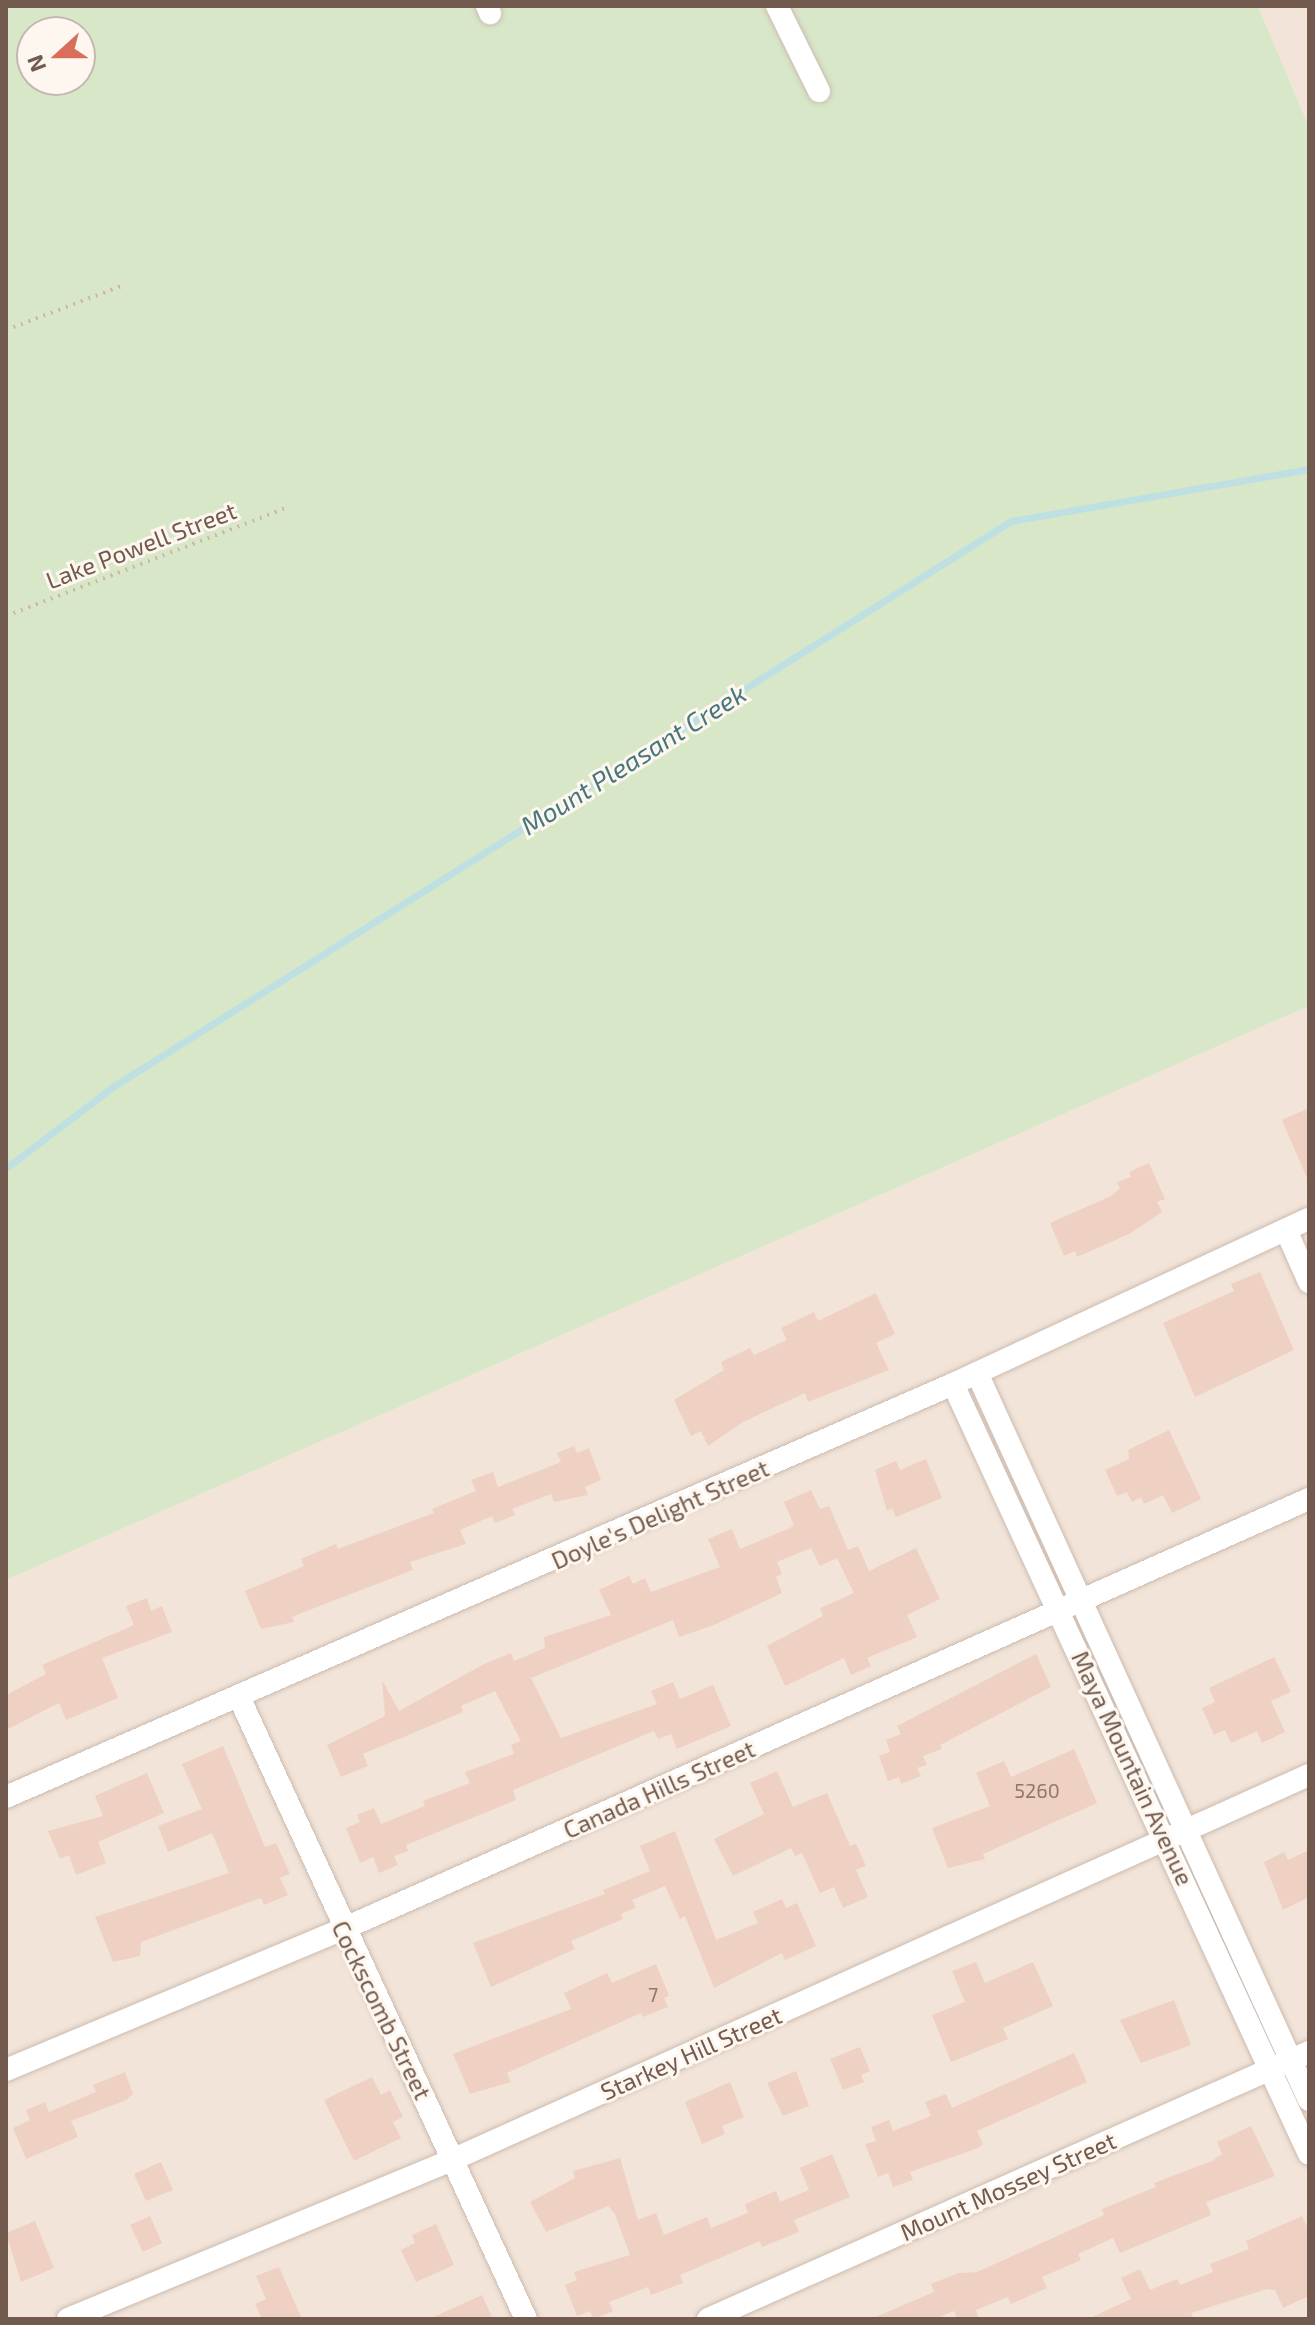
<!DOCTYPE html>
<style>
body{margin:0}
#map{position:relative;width:1315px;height:2325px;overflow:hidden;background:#fbf3e9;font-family:"Exo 2",sans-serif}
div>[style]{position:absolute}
.residential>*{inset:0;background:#f2e4d8}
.green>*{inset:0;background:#d7e7c8}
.stream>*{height:7px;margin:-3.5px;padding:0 3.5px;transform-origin:3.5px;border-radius:3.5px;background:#bfe0e3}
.building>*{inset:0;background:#eed1c3}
.path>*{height:4px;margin-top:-2px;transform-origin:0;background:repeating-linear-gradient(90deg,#d3b5a6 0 2px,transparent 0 8px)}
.roads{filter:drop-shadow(0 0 2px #ccbbb0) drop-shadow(0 0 2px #ccbbb0)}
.street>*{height:22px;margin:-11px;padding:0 11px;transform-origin:11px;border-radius:11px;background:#fff}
span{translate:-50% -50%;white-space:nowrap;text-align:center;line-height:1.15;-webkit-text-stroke:6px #fdf7ef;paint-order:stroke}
.number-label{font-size:20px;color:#92786c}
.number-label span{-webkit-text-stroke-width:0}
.street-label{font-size:24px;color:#735a4f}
.water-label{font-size:26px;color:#47777d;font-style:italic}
.frame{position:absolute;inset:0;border:8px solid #735a4f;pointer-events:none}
.north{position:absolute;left:16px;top:16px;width:80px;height:80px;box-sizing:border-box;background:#fdf7ef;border:2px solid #c6b8af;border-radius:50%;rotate:249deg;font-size:22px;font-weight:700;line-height:32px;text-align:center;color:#735a4f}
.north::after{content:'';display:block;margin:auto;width:28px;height:36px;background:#d96f5a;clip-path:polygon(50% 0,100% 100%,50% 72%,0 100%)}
</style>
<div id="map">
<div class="residential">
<div style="clip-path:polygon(1258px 6px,1309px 6px,1309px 127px)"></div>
<div style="clip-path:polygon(1309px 1006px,1309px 2319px,6px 2319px,6px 1580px)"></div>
</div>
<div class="green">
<div style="clip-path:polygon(evenodd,6px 6px,1258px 6px,1309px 127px,1309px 1006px,6px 1580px,6px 6px,32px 32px,80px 32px,80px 80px,32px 80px,32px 32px)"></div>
</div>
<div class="stream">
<div style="left:6px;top:1168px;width:136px;rotate:-37.2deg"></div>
<div style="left:114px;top:1086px;width:1060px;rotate:-32.21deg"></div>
<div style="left:1011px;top:521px;width:303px;rotate:-9.9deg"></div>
</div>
<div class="building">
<div style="clip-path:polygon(1309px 1108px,1309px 1183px,1282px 1120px)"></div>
<div style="clip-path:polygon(1149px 1163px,1165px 1199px,1157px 1202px,1162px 1212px,1129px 1234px,1077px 1257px,1075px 1251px,1064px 1256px,1050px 1223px,1111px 1196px,1120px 1188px,1117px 1182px,1131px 1177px,1129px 1172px)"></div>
<div style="clip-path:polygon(1260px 1272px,1294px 1350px,1195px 1397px,1163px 1323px,1234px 1291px,1231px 1284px)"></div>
<div style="clip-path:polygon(876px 1293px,895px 1334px,876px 1343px,889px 1370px,808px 1402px,805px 1393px,743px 1422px,708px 1446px,701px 1431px,691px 1436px,674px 1400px,724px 1370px,721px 1362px,750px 1348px,754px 1355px,787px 1340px,781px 1328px,814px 1312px,818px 1321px)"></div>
<div style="clip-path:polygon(1169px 1430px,1201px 1499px,1172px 1513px,1163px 1495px,1144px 1504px,1141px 1497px,1132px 1502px,1127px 1492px,1117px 1496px,1105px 1470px,1129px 1459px,1128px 1450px)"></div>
<div style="clip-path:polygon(574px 1446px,577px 1453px,589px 1448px,601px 1480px,585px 1487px,588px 1495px,554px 1502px,551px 1494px,512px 1509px,515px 1515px,495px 1523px,492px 1516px,460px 1530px,466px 1544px,410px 1562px,413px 1570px,299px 1614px,292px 1617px,294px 1622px,261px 1629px,245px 1591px,304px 1566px,301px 1559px,336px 1544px,338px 1549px,434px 1513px,432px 1509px,476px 1491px,471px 1480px,493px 1472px,498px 1487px,561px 1462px,557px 1453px)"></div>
<div style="clip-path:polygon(926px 1459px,942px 1498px,896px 1517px,892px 1508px,887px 1511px,875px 1470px,896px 1461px,900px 1470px)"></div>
<div style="clip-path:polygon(811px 1490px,820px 1509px,829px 1506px,848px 1550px,858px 1546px,869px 1571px,916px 1548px,940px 1599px,907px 1615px,917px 1637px,867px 1658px,871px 1666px,851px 1675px,844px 1658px,785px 1686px,767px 1646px,823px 1616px,820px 1608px,854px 1593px,837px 1558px,820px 1566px,811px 1548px,777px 1562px,782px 1574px,776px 1577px,782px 1593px,714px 1625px,679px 1637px,673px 1620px,531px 1678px,561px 1738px,657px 1704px,651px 1691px,673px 1682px,680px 1699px,713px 1685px,731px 1726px,677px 1749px,671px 1734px,658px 1739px,654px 1731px,513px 1790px,516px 1800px,406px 1845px,408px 1851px,394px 1856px,398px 1865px,379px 1873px,373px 1857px,360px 1863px,346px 1828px,360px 1822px,357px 1815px,374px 1808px,381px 1824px,425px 1806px,423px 1801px,470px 1783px,465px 1772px,514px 1754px,511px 1745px,521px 1741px,495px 1691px,461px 1706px,463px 1712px,363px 1754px,368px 1766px,341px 1777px,327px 1745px,385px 1716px,382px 1680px,399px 1711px,484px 1664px,511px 1653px,514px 1661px,545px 1648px,544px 1637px,611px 1615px,599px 1590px,629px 1576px,633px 1584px,645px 1578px,651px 1592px,720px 1567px,708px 1539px,732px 1529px,740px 1549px,790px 1528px,794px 1525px,784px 1502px)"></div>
<div style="clip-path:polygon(147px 1598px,151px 1611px,162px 1606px,172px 1632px,102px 1658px,118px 1698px,66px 1720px,59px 1703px,6px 1730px,6px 1695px,46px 1674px,42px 1665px,134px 1625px,126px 1606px)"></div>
<div style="clip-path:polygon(1036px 1654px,1051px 1687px,940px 1745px,942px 1749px,923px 1756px,927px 1765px,917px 1768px,921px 1776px,901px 1784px,899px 1777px,888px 1781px,879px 1756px,890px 1752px,886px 1740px,901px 1734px,897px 1726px)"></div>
<div style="clip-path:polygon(1274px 1657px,1291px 1692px,1271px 1701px,1285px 1732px,1262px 1743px,1257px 1731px,1231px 1743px,1225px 1730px,1214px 1735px,1202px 1708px,1215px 1702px,1209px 1688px)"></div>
<div style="clip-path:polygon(223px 1746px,265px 1847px,276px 1843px,290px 1874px,280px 1878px,288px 1895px,264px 1905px,261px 1898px,141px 1942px,140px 1956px,113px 1962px,95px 1917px,229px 1873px,212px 1833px,168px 1852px,158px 1826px,202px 1809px,182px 1764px)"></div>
<div style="clip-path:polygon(1074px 1749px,1097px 1803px,983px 1854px,985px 1859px,948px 1868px,932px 1828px,990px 1806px,976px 1773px,1004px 1761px,1011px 1777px)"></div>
<div style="clip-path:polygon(777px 1771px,793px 1807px,827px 1793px,850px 1846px,856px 1844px,866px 1866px,856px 1870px,868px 1897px,843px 1908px,834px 1887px,820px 1893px,802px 1853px,795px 1856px,791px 1848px,733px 1876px,714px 1839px,764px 1814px,750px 1783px)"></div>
<div style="clip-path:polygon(147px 1773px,164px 1813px,98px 1842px,106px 1863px,76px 1875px,69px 1855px,60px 1859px,48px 1831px,103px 1816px,95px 1796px)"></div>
<div style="clip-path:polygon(675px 1831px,716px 1940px,758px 1923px,753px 1912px,782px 1899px,786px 1908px,797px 1903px,816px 1946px,785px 1960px,782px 1953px,714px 1988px,685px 1916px,680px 1919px,665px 1886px,632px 1900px,636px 1908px,621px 1914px,623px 1919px,571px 1941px,575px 1949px,491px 1987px,473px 1943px,605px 1894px,603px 1890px,650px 1871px,640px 1846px)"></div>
<div style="clip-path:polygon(1309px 1850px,1309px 1897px,1283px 1910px,1264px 1862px,1284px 1852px,1288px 1860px)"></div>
<div style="clip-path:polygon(976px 1962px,985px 1983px,1033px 1962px,1053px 2006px,1003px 2028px,1008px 2039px,951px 2062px,932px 2015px,965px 2002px,952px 1971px)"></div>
<div style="clip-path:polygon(656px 1964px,669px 1996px,664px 1998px,668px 2007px,643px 2017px,641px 2013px,507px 2073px,511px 2082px,470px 2094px,453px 2054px,571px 2009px,564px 1993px,607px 1973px,612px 1983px)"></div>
<div style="clip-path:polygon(1174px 2000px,1191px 2045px,1141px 2063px,1120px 2020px)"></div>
<div style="clip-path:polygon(860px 2047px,870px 2071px,861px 2075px,864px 2082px,843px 2090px,830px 2059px)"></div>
<div style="clip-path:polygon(1074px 2053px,1087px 2082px,977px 2131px,983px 2144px,978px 2148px,910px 2172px,913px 2180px,893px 2187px,888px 2173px,878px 2177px,865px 2144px,876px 2141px,871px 2127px,889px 2120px,893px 2131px,931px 2116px,925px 2102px,946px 2094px,952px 2108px)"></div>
<div style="clip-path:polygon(796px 2071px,809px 2106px,783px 2116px,767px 2083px)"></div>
<div style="clip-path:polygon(125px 2072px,133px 2094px,126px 2100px,71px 2121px,78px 2137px,26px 2159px,13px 2128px,30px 2120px,26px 2110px,45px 2102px,49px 2112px,96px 2092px,93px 2085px)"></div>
<div style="clip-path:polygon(372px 2077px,381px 2095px,390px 2090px,403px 2117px,393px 2122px,401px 2138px,354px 2161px,324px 2100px)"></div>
<div style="clip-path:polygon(730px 2082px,744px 2117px,722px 2126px,725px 2134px,702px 2144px,685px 2102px)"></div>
<div style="clip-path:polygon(1251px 2126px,1275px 2176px,1206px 2202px,1211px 2215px,1120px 2253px,1113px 2238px,1078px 2254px,1081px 2260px,1042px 2277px,1047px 2288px,1011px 2304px,1008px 2297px,976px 2310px,979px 2319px,957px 2319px,954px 2311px,935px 2319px,871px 2319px,934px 2292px,931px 2284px,959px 2273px,977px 2272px,1104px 2215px,1102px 2209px,1156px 2187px,1154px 2183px,1212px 2161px,1222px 2154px,1217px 2142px)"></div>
<div style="clip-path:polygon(832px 2154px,850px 2197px,794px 2220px,799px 2232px,762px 2247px,760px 2241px,680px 2275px,683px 2283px,651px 2295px,648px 2287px,609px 2302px,613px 2311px,593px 2319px,590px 2311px,577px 2316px,565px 2285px,577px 2280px,574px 2272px,630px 2255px,615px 2214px,608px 2206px,546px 2232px,530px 2202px,575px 2178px,573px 2171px,620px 2158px,638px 2220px,656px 2213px,664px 2235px,707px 2217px,711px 2228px,748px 2213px,745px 2204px,776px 2191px,780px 2202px,809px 2190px,800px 2168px)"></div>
<div style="clip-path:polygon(161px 2162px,173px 2190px,146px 2201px,134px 2174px)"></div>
<div style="clip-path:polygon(150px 2216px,162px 2243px,143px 2252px,130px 2225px)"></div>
<div style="clip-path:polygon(1302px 2216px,1309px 2231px,1309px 2296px,1283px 2308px,1275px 2290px,1267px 2289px,1191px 2313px,1194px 2319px,1088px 2319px,1131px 2299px,1121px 2278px,1140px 2269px,1150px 2290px,1177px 2279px,1180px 2285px,1213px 2272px,1210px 2264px,1249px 2249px,1246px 2241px)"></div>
<div style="clip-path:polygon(35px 2221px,54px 2268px,21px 2282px,6px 2233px)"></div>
<div style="clip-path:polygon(436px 2224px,454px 2265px,416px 2282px,401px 2250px,415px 2243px,412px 2235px)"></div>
<div style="clip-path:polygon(279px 2267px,302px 2319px,262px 2319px,255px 2304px,266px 2299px,256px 2276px)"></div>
<div style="clip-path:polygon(482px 2295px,493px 2319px,429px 2319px)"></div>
</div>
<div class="path">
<div style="left:6px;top:330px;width:123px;rotate:-20.9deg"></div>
<div style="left:6px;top:616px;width:303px;rotate:-21.1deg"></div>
</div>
<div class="roads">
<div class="street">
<div style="left:487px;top:6px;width:8px;rotate:67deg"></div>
<div style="left:777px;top:6px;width:95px;rotate:63.7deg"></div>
<div style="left:1286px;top:1230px;width:57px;rotate:66.1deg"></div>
<div style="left:977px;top:1373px;width:799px;rotate:65.46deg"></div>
<div style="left:953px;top:1384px;width:848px;rotate:65.19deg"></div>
<div style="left:240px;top:1699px;width:683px;rotate:65.24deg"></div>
<div style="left:6px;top:1797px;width:1033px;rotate:-23.56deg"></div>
<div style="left:953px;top:1384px;width:392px;rotate:-24.9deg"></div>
<div style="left:6px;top:2070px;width:365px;rotate:-22.7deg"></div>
<div style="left:343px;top:1929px;width:1057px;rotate:-24deg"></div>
<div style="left:68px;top:2319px;width:418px;rotate:-22.5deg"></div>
<div style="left:454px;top:2159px;width:937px;rotate:-24.19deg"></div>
<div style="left:708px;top:2319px;width:658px;rotate:-23.95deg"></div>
</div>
</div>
<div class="number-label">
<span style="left:1037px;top:1790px">5260</span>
<span style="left:653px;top:1994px">7</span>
</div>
<div class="street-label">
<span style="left:141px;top:545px;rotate:-21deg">Lake Powell Street</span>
<span style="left:660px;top:1514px;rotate:-24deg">Doyle's Delight Street</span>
<span style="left:1133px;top:1768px;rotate:65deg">Maya Mountain Avenue</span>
<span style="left:659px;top:1789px;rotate:-24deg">Canada Hills Street</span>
<span style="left:382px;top:2010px;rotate:64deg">Cockscomb Street</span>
<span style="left:691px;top:2053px;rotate:-24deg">Starkey Hill Street</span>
<span style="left:1008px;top:2186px;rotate:-24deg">Mount Mossey Street</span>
</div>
<div class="water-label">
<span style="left:633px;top:759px;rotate:-32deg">Mount Pleasant Creek</span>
</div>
<div class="frame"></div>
<div class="north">N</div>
</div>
